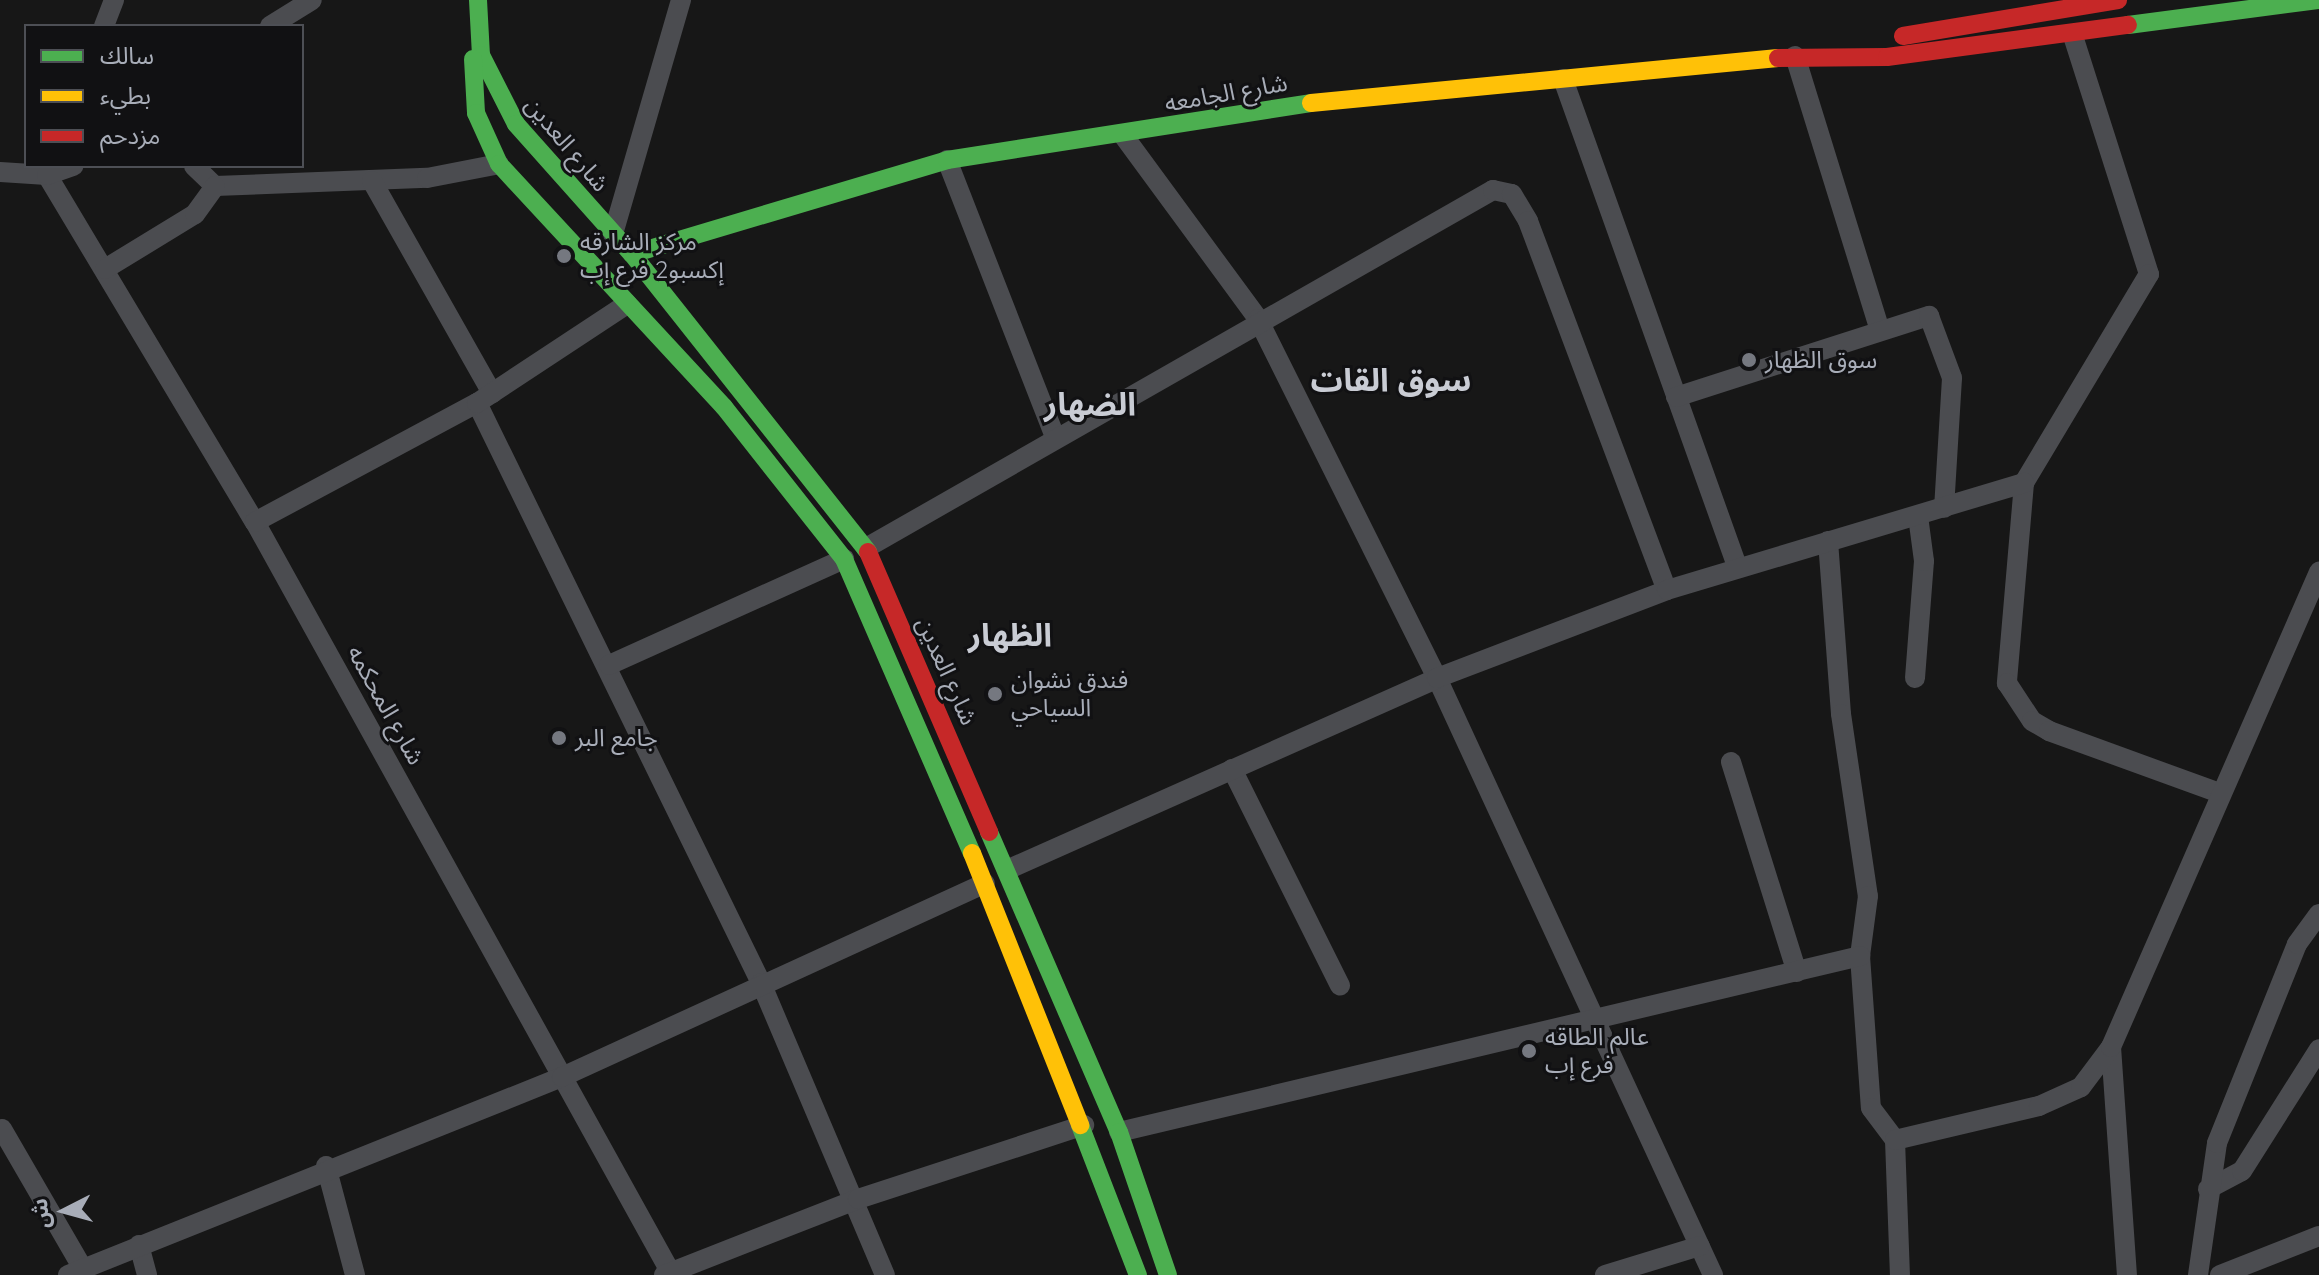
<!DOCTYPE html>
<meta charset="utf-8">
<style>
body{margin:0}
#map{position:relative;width:2319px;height:1275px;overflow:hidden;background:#171717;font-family:Quicksand,"Noto Sans Arabic",sans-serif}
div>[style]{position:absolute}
.street>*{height:20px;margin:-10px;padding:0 10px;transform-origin:10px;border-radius:10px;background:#4b4c50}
.fast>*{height:18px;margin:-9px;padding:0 9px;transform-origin:9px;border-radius:9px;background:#4caf50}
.slow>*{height:18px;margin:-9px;padding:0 9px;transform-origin:9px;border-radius:9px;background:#ffc107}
.jam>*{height:18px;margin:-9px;padding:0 9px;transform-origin:9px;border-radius:9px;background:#c62828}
.dots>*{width:22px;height:22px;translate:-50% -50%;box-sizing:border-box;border:4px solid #111113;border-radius:50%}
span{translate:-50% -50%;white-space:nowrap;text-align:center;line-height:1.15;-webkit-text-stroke:6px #111113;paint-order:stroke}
.street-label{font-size:24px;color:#a8adb8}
.poi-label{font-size:24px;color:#a8adb8}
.left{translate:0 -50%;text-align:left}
.district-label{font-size:32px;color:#c9ccd4;font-weight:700}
.legend{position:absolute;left:24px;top:24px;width:280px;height:144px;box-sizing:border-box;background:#111113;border:2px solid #4d4f55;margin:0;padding:10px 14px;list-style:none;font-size:24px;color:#a8adb8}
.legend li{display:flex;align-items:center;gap:16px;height:40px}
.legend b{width:40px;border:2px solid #4d4f55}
.north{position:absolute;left:24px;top:1171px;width:80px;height:80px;-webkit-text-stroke:6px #111113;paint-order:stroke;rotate:264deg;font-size:22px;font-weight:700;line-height:32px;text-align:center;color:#a8adb8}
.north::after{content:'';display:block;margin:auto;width:28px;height:36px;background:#a8adb8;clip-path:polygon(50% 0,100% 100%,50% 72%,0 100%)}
</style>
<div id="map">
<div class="street">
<div style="left:104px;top:26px;width:28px;rotate:-69deg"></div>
<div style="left:270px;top:26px;width:49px;rotate:-31.8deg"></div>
<div style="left:2073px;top:36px;width:250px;rotate:72.3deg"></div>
<div style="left:2149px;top:274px;width:244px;rotate:120.9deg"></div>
<div style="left:2024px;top:483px;width:201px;rotate:94.9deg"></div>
<div style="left:2007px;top:683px;width:45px;rotate:56.7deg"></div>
<div style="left:2032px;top:721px;width:20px;rotate:30deg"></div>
<div style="left:2049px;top:731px;width:179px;rotate:20deg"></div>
<div style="left:1795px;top:56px;width:284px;rotate:72.8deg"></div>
<div style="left:1563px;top:79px;width:517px;rotate:70.34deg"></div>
<div style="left:1123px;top:135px;width:228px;rotate:53.7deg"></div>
<div style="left:1258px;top:319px;width:401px;rotate:63.5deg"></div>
<div style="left:1437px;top:678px;width:658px;rotate:65.19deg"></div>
<div style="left:947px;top:160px;width:297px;rotate:68.7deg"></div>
<div style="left:51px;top:166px;width:10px;rotate:114deg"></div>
<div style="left:47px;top:175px;width:405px;rotate:59.1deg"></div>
<div style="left:255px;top:522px;width:861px;rotate:61.02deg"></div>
<div style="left:194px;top:166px;width:29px;rotate:44deg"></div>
<div style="left:215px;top:186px;width:212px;rotate:-2.2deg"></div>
<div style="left:427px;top:178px;width:73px;rotate:-11deg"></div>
<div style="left:0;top:172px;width:47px;rotate:3.7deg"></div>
<div style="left:47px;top:175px;width:28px;rotate:-19deg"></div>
<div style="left:372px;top:181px;width:244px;rotate:60.5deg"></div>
<div style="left:613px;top:234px;width:244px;rotate:-73.8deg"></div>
<div style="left:105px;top:269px;width:105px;rotate:-31.4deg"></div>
<div style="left:195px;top:214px;width:34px;rotate:-54deg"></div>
<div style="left:1676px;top:397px;width:266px;rotate:-17.8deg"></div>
<div style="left:1929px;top:316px;width:66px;rotate:69.6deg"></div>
<div style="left:1952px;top:378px;width:130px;rotate:93.5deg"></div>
<div style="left:477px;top:403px;width:646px;rotate:63.91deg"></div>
<div style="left:761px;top:983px;width:317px;rotate:67deg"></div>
<div style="left:255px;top:522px;width:252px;rotate:-28.2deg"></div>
<div style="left:477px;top:403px;width:180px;rotate:-33.4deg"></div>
<div style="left:1828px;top:541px;width:173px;rotate:85.7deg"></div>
<div style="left:1841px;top:714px;width:184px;rotate:81.6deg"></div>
<div style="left:1868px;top:896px;width:61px;rotate:97.6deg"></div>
<div style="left:1860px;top:956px;width:152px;rotate:85.9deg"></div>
<div style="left:1871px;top:1108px;width:40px;rotate:53deg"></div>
<div style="left:1895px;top:1140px;width:135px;rotate:87.9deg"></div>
<div style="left:866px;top:548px;width:722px;rotate:-29.73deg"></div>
<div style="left:1493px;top:190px;width:19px;rotate:12deg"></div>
<div style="left:1512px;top:194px;width:31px;rotate:59deg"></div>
<div style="left:1528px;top:221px;width:394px;rotate:69.4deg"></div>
<div style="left:609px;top:665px;width:258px;rotate:-24.3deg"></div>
<div style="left:1915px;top:678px;width:117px;rotate:-85.6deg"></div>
<div style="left:1924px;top:561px;width:45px;rotate:-97.6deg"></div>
<div style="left:1731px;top:762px;width:220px;rotate:72.6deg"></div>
<div style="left:1232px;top:769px;width:242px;rotate:63.5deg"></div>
<div style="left:1009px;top:869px;width:469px;rotate:-24deg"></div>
<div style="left:1437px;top:678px;width:246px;rotate:-20.9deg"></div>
<div style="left:1667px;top:590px;width:373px;rotate:-16.7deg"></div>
<div style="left:2111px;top:1047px;width:229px;rotate:86deg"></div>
<div style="left:2px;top:1129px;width:162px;rotate:59.9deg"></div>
<div style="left:1119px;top:1132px;width:762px;rotate:-13.36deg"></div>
<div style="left:1895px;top:1140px;width:148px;rotate:-13.3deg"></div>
<div style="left:2039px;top:1106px;width:46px;rotate:-24.3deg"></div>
<div style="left:2081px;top:1087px;width:50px;rotate:-53.1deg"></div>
<div style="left:2111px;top:1047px;width:519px;rotate:-66.35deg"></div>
<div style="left:326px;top:1166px;width:113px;rotate:75.1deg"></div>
<div style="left:2208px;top:1189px;width:38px;rotate:-28deg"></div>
<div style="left:2242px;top:1171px;width:144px;rotate:-57.7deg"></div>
<div style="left:139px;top:1245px;width:31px;rotate:75deg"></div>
<div style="left:68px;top:1275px;width:532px;rotate:-21.84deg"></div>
<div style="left:562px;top:1077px;width:465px;rotate:-24.6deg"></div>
<div style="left:664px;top:1275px;width:208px;rotate:-21.4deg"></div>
<div style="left:858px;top:1199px;width:238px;rotate:-18.1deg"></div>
<div style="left:1605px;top:1275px;width:99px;rotate:-17deg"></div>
<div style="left:2198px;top:1275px;width:133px;rotate:-81.8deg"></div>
<div style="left:2217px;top:1143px;width:214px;rotate:-68.1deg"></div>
<div style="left:2297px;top:944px;width:37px;rotate:-54deg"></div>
<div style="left:2220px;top:1275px;width:106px;rotate:-21.5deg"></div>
</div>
<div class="fast">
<div style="left:478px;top:0;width:55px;rotate:86.9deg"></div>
<div style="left:481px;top:55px;width:77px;rotate:63.1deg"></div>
<div style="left:516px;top:124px;width:174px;rotate:48.3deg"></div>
<div style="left:632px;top:254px;width:380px;rotate:51.6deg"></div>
<div style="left:2128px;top:25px;width:192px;rotate:-7.5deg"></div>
<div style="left:473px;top:59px;width:54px;rotate:86.8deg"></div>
<div style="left:476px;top:113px;width:56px;rotate:65.7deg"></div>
<div style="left:499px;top:164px;width:331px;rotate:47.2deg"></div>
<div style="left:724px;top:407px;width:194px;rotate:51.7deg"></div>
<div style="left:844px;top:559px;width:321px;rotate:66.5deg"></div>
<div style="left:632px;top:254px;width:329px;rotate:-16.6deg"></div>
<div style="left:947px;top:160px;width:368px;rotate:-8.9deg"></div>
<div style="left:989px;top:832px;width:327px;rotate:66.6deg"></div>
<div style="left:1119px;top:1132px;width:151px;rotate:71.1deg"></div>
<div style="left:1080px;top:1125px;width:161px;rotate:68.9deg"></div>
</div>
<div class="slow">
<div style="left:1311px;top:103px;width:469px;rotate:-5.5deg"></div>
<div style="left:972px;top:853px;width:293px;rotate:68.3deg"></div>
</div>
<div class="jam">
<div style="left:1903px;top:36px;width:218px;rotate:-9.5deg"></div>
<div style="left:1778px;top:58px;width:109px;rotate:-0.5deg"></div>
<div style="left:1887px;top:57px;width:243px;rotate:-7.6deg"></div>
<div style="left:868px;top:552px;width:305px;rotate:66.6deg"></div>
</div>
<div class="dots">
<div style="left:564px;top:256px;background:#757880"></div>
<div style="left:1749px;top:360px;background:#757880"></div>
<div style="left:995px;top:694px;background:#757880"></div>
<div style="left:559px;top:738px;background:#757880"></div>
<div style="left:1529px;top:1051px;background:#757880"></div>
</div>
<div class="street-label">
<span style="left:1226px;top:93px;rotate:-10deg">شارع الجامعه</span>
<span style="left:567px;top:144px;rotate:50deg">شارع العدين</span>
<span style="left:947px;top:671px;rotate:66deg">شارع العدين</span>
<span style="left:386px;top:705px;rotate:61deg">شارع المحكمه</span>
</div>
<div class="poi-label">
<span class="left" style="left:580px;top:256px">مركز الشارقه<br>إكسبو2 فرع إب</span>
<span class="left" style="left:1765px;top:360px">سوق الظهار</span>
<span class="left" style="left:1011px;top:694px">فندق نشوان<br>السياحي</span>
<span class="left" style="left:575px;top:738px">جامع البر</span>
<span class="left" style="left:1545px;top:1051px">عالم الطاقه<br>فرع إب</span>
</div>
<div class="district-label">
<span style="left:1391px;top:379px">سوق القات</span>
<span style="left:1090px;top:403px">الضهار</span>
<span style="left:1010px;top:634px">الظهار</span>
</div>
<ul class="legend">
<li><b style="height:10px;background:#4caf50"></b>سالك</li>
<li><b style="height:10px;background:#ffc107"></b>بطيء</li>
<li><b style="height:10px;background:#c62828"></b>مزدحم</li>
</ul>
<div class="north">ش</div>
</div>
